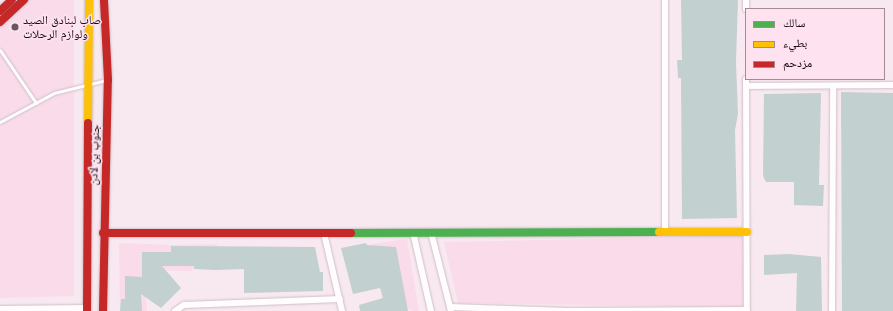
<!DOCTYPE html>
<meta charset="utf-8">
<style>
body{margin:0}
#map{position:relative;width:893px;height:311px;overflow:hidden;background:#f8e8f0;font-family:"PT Sans","Noto Naskh Arabic",sans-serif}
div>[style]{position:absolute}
.built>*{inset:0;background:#fadbea}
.building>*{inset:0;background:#c3d0d0}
.roads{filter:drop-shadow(0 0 1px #cec0c7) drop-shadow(0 0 1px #cec0c7)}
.lane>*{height:3px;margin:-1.5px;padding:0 1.5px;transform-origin:1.5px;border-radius:1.5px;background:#fefcfd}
.street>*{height:6px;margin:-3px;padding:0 3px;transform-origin:3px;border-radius:3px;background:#fefcfd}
.fast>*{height:8px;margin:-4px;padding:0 4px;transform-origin:4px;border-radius:4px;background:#4caf50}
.slow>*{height:8px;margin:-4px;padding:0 4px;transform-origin:4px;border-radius:4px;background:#ffc107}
.jam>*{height:8px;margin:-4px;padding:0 4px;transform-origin:4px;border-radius:4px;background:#c62828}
.dots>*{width:11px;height:11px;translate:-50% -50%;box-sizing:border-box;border:2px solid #fee2f0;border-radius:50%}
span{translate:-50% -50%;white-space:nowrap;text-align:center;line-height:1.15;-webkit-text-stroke:3px #fee2f0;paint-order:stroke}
.poi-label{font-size:12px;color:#150a10}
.left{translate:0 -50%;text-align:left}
.street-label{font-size:12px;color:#150a10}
.legend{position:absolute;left:745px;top:8px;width:140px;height:72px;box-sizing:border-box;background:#fee2f0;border:1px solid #a18c96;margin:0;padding:5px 7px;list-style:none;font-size:12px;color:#150a10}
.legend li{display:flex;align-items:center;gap:8px;height:20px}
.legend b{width:20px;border:1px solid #a18c96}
</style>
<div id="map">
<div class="built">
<div style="clip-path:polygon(29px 0,74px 0,74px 296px,0 298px,0 27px)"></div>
<div style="clip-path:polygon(744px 236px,744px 307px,458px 303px,444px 242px)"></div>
<div style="clip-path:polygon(407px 239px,412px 270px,419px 311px,413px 311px,382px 297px,372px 244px)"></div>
<div style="clip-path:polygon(119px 243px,170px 245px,218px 244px,191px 271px,144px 270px,147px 311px,120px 311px)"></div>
</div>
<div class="building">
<div style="clip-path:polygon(681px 0,738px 0,736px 62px,738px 114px,735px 130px,737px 218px,682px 219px,681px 78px,678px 78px,677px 60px,682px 60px)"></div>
<div style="clip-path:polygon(841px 92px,893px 93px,893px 311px,842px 311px)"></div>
<div style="clip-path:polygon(821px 93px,819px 185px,824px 185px,823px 206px,794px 205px,794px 182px,766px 182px,763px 176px,764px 94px)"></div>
<div style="clip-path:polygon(366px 243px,367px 245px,396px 247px,408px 311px,360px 311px,359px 305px,383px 298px,380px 288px,353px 294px,341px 248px)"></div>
<div style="clip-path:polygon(171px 246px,315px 247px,320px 272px,323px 272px,323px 291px,244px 293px,244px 269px,215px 270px,194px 269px,194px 266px,162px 266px,181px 288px,161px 308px,141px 294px,142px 311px,120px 311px,121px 299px,125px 299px,125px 276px,142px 277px,142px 252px,171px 252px)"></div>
<div style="clip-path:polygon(789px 254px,821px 257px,822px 311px,796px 311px,797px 273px,764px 275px,764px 255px)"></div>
</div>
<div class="roads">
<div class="lane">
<div style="left:0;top:50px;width:64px;rotate:55.8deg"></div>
<div style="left:0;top:122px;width:61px;rotate:-28.2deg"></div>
<div style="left:54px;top:93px;width:54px;rotate:-14deg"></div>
</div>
<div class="street">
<div style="left:665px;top:0;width:232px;rotate:90deg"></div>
<div style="left:746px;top:9px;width:9px;rotate:-90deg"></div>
<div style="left:746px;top:79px;width:232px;rotate:89.8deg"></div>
<div style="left:746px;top:86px;width:147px;rotate:-0.4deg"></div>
<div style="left:413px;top:232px;width:81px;rotate:77.2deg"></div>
<div style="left:431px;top:232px;width:81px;rotate:75.8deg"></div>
<div style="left:324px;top:233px;width:80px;rotate:77deg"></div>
<div style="left:450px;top:307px;width:118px;rotate:1.9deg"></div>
<div style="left:0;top:309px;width:87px;rotate:-0.7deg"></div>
<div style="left:175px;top:311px;width:11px;rotate:-34deg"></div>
<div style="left:184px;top:305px;width:156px;rotate:-2.2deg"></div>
<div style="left:570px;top:311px;width:177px;rotate:-0.3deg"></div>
<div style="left:832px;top:311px;width:225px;rotate:-89.7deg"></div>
</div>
<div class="fast">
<div style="left:351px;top:233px;width:308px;rotate:-0.2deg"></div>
</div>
<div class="slow">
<div style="left:88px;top:123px;width:123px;rotate:-89.5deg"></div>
<div style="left:659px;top:232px;width:88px"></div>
</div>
<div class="jam">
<div style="left:0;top:11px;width:16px;rotate:-43deg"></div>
<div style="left:0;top:22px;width:33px;rotate:-43deg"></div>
<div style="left:103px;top:233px;width:248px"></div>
<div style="left:87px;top:311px;width:188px;rotate:-89.7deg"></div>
<div style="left:103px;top:311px;width:231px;rotate:-88.8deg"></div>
<div style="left:108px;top:80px;width:80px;rotate:-92.9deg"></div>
</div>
</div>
<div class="dots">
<div style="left:15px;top:27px;background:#64585e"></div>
</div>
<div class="poi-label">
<span class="left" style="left:23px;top:27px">صاب لبنادق الصيد<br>ولوازم الرحلات</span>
</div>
<div class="street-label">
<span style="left:94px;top:155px;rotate:-88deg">جنوب بن لادن</span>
</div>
<ul class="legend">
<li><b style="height:5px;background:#4caf50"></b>سالك</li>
<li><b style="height:5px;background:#ffc107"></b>بطيء</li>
<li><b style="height:5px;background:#c62828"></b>مزدحم</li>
</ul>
</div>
